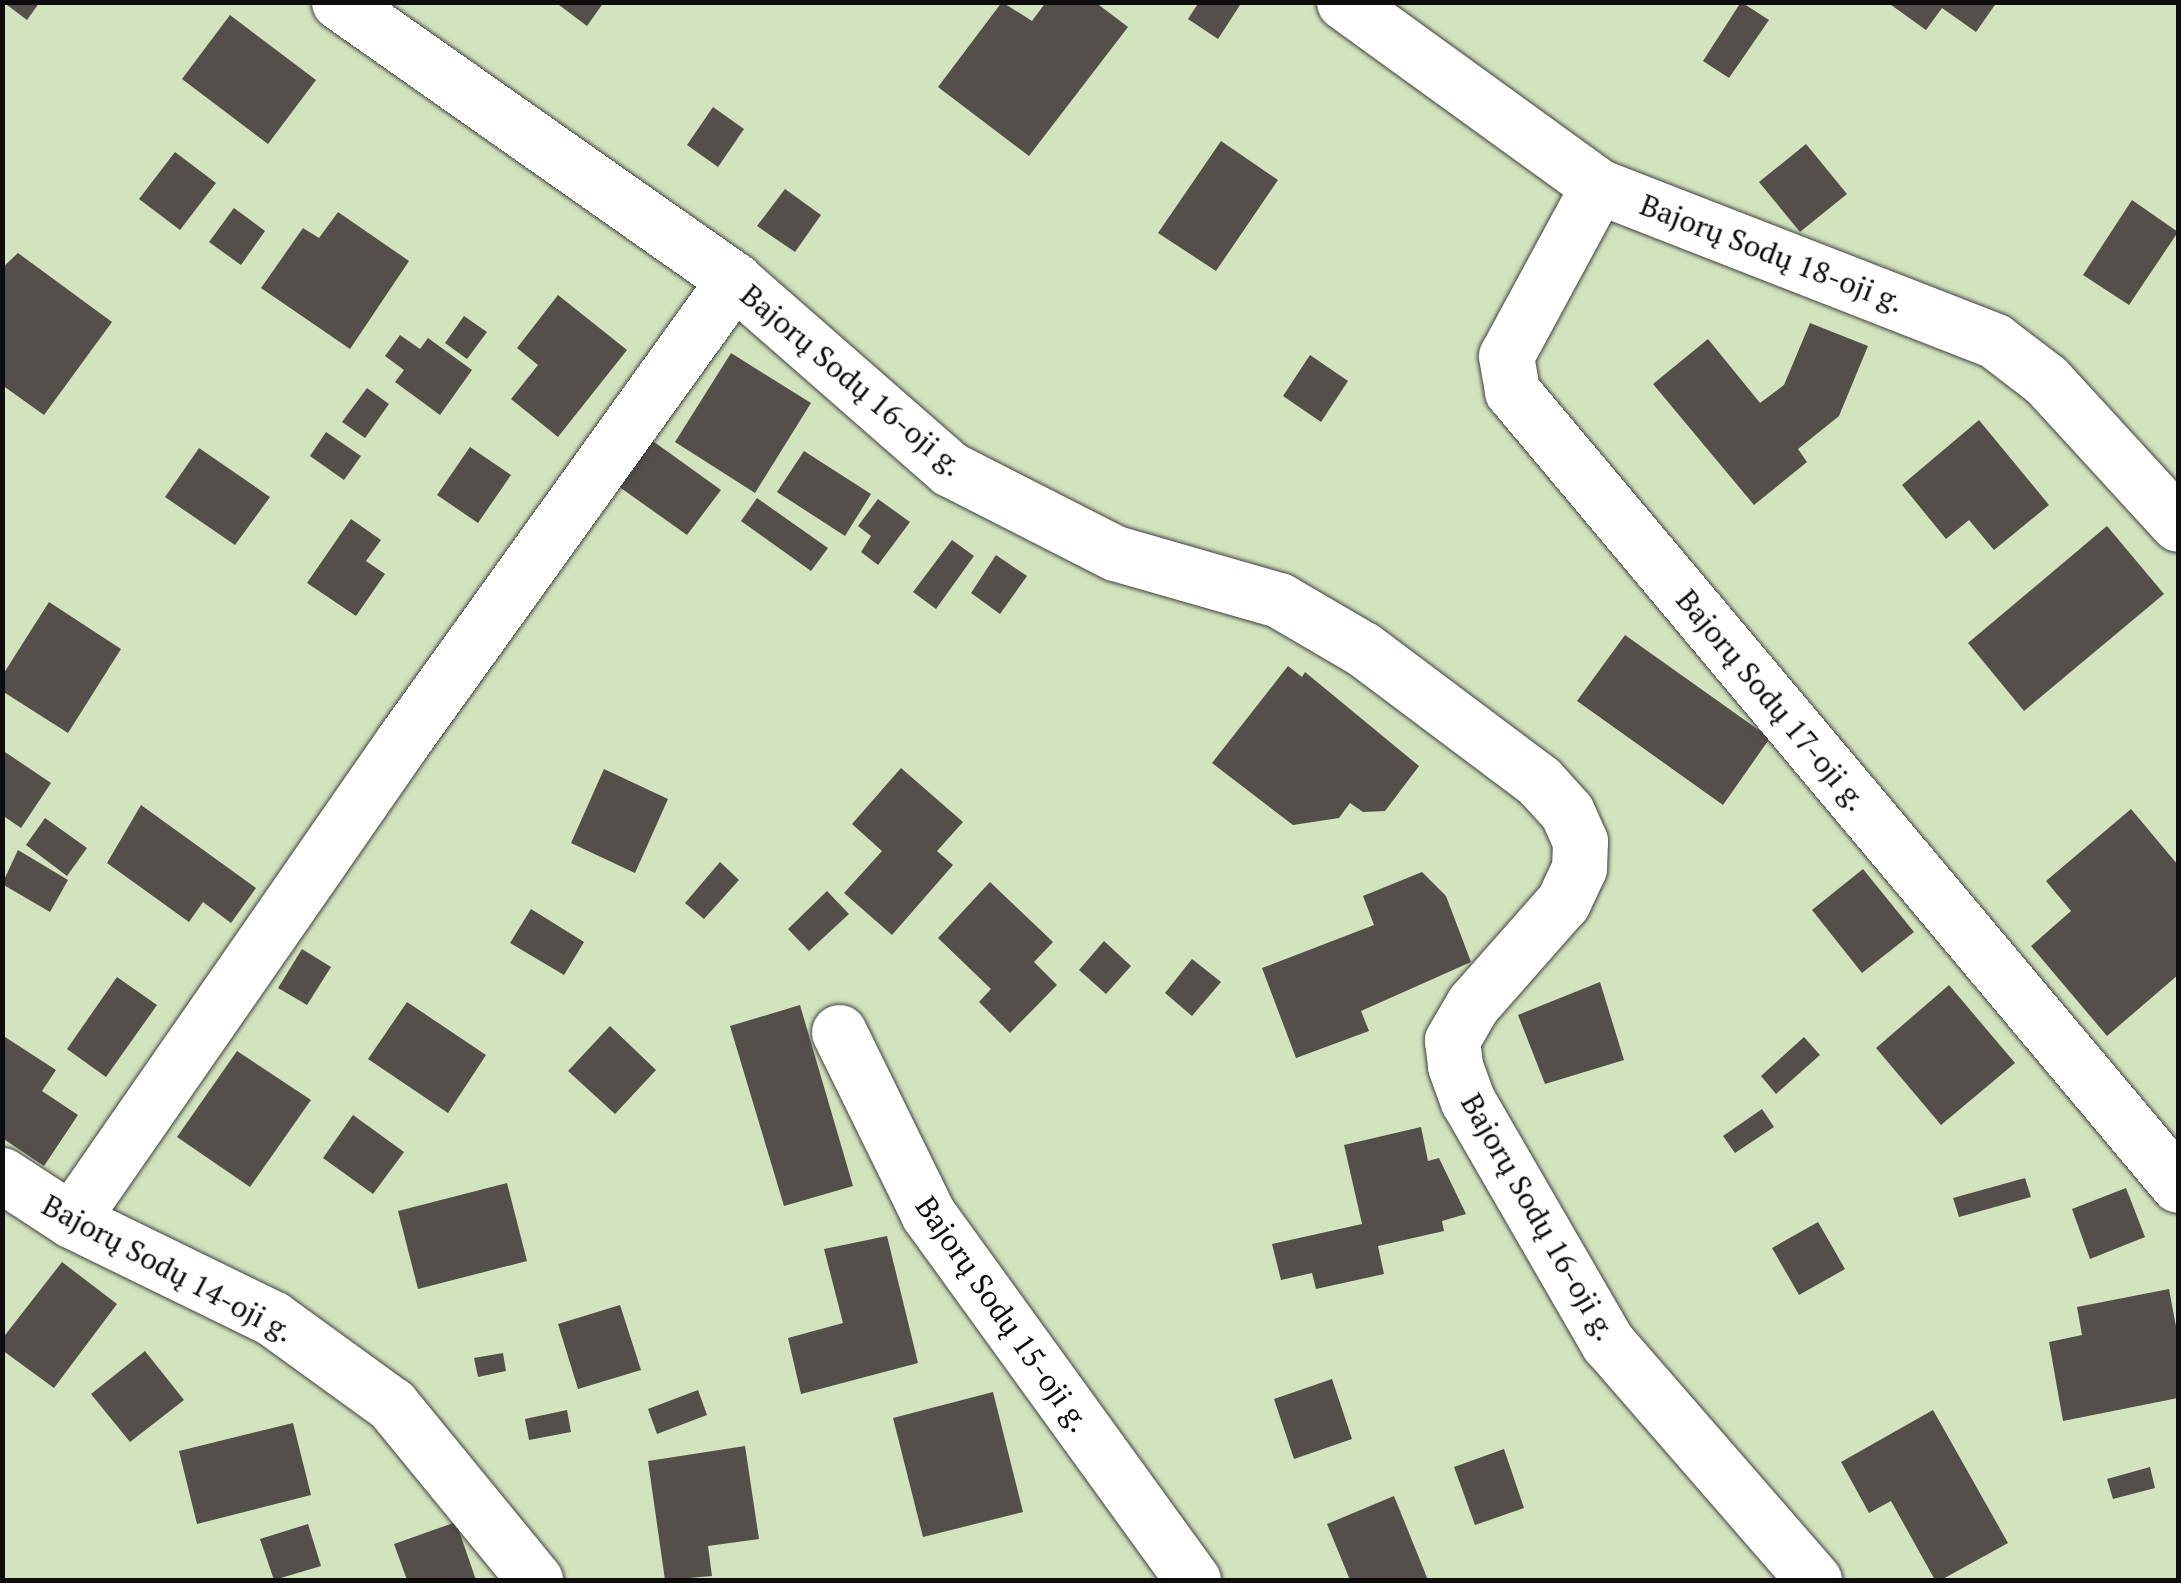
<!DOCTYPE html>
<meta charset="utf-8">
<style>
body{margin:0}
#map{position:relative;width:2181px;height:1583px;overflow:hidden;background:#fdfaf0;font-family:"PT Serif",serif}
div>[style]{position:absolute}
.green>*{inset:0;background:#d2e4bd}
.building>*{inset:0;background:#554f4b}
.roads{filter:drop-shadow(0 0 2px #404040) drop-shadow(0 0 2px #404040)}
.street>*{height:55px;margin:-27.5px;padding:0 27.5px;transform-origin:27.5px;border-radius:27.5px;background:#fff}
span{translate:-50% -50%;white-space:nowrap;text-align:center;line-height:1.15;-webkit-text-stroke:10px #fff;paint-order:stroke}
.street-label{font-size:30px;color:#0d0d0d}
.frame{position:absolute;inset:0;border:5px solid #0d0d0d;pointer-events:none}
</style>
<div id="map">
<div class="green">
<div style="clip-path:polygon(3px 3px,2178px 3px,2178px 1580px,3px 1580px)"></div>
</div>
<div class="building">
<div style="clip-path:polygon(3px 2px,40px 2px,27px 20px)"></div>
<div style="clip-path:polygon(555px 2px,604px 2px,587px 26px)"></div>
<div style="clip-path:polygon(1002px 2px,1032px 21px,1046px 2px,1095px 2px,1128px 27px,1029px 156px,938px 87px)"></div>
<div style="clip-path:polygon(1199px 2px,1242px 2px,1218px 39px,1188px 19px)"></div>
<div style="clip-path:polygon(1741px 2px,1769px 20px,1729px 78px,1703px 61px)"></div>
<div style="clip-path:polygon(1887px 2px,1997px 2px,1976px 32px,1942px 8px,1926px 30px)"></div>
<div style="clip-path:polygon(230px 15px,316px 80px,268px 144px,182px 79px)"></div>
<div style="clip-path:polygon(713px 107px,744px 129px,718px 167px,687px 145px)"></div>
<div style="clip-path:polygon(1221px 141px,1278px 180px,1216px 271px,1158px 233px)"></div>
<div style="clip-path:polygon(1806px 144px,1847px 194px,1800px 232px,1759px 182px)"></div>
<div style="clip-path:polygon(175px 152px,216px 183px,180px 230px,139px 199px)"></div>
<div style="clip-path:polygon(785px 189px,821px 215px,795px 252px,757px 226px)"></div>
<div style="clip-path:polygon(2132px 200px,2178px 232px,2129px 305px,2083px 275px)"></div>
<div style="clip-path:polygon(234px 208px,265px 231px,241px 265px,209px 242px)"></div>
<div style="clip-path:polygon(338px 212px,409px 261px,350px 349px,261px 288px,303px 228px,319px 238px)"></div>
<div style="clip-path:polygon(18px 253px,112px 322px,44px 415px,2px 385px,2px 268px)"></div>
<div style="clip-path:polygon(558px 295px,627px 350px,558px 437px,511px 399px,538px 365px,517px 348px)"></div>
<div style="clip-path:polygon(464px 316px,487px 332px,467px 359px,445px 343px)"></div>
<div style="clip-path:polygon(1810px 323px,1868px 346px,1839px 416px,1798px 449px,1807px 462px,1754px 505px,1653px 384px,1708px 339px,1760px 403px,1784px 385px)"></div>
<div style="clip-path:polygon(400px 335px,420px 349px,428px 338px,472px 370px,440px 415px,395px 382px,404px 370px,385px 356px)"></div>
<div style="clip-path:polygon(731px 353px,811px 403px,755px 493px,675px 442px)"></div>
<div style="clip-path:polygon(1310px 355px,1348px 381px,1321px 422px,1283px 396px)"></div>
<div style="clip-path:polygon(367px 388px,389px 404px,365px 438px,342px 422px)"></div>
<div style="clip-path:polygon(1979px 420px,2049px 505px,1994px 550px,1969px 520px,1946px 539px,1902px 485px)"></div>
<div style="clip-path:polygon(326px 432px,361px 456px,344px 480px,310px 456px)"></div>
<div style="clip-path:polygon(650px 439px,721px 490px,687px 535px,618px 486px)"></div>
<div style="clip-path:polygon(470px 447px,511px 475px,478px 523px,437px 495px)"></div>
<div style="clip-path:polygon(199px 448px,270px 497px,235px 545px,165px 497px)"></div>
<div style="clip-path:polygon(804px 451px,871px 494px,845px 536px,777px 492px)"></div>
<div style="clip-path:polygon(757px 498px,828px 548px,811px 571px,741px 521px)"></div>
<div style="clip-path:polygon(878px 499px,910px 522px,878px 565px,861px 552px,871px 536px,858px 526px)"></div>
<div style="clip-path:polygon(351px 519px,381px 540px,366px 561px,385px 574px,356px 616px,307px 583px)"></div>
<div style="clip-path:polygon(2107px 526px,2164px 594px,2024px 711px,1968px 643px)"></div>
<div style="clip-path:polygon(952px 540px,974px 556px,936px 609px,913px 592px)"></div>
<div style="clip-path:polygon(996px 555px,1027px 576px,1000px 614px,971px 593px)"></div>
<div style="clip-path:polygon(49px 602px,121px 649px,68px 733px,2px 691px,2px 676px)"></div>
<div style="clip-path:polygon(1625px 635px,1770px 738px,1723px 805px,1577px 701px)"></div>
<div style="clip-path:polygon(1288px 666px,1302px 677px,1305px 672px,1419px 766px,1385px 811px,1363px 812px,1350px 803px,1339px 818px,1293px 825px,1212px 763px)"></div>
<div style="clip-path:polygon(2px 750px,51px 783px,21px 828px,2px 815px)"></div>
<div style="clip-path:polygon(901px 768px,963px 822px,937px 851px,953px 865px,892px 935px,844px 893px,882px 851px,852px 824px)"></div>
<div style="clip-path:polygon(604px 769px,668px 799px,635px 873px,571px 843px)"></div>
<div style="clip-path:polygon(141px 805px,256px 888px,231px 923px,203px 902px,189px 922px,107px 863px)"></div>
<div style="clip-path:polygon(2131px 809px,2178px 865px,2178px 975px,2107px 1036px,2031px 946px,2071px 911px,2046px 881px)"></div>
<div style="clip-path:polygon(45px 818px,87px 848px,67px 876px,26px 845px)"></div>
<div style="clip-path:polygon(18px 850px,68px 880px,50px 912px,2px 884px)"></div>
<div style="clip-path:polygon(720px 862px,739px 880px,704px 919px,685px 903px)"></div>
<div style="clip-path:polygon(1863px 869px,1914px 932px,1862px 973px,1812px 910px)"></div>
<div style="clip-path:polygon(1422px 872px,1446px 896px,1471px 962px,1361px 1011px,1369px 1031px,1296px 1058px,1262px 968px,1374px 925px,1363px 896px)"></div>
<div style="clip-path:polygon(990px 882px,1053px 942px,1034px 962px,1057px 985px,1010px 1033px,979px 1002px,991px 989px,938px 938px)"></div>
<div style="clip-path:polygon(827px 891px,849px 914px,809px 951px,788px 929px)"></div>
<div style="clip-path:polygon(531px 909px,584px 942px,564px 975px,510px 943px)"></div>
<div style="clip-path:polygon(1104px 941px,1131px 966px,1106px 994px,1079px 970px)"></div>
<div style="clip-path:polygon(302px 949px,331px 967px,307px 1005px,278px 988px)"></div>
<div style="clip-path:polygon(1192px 959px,1221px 982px,1192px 1016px,1165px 993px)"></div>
<div style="clip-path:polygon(117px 977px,157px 1005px,106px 1077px,67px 1049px)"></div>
<div style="clip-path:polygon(1600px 982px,1624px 1060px,1545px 1084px,1518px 1015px)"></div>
<div style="clip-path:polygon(1949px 985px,2015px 1063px,1941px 1125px,1876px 1048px)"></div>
<div style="clip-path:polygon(407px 1002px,486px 1055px,448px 1113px,368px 1059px)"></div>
<div style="clip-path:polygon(800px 1005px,853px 1186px,784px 1206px,730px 1026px)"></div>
<div style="clip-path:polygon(610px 1026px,656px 1070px,615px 1114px,568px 1071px)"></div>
<div style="clip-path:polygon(2px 1035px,56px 1070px,42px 1091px,78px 1115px,44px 1166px,2px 1138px)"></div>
<div style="clip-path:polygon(1804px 1037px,1820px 1055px,1776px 1094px,1761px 1076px)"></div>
<div style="clip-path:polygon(237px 1051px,311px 1100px,250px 1187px,177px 1137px)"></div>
<div style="clip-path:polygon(1762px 1109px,1774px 1127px,1735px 1153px,1723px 1136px)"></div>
<div style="clip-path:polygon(353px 1115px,404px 1152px,373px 1194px,323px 1158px)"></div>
<div style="clip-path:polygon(1421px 1127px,1428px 1161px,1439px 1158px,1466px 1214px,1442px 1221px,1444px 1231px,1378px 1246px,1384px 1274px,1316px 1289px,1312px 1273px,1281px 1280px,1272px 1244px,1362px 1224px,1344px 1145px)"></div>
<div style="clip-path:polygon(2025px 1178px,2031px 1197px,1959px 1217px,1953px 1198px)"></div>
<div style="clip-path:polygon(507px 1183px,527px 1261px,418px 1289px,398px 1211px)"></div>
<div style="clip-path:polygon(2126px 1188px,2145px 1237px,2090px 1259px,2072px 1209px)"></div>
<div style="clip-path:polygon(1818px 1222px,1845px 1269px,1799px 1295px,1772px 1248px)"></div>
<div style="clip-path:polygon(887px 1236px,918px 1363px,801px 1394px,788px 1338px,843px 1323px,824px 1249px)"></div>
<div style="clip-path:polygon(62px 1262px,117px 1304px,54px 1388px,2px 1350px,2px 1339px)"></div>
<div style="clip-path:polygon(2169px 1289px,2178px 1337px,2178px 1398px,2063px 1421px,2049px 1342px,2082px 1335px,2077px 1307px)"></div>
<div style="clip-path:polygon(620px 1305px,641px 1370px,578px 1389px,558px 1324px)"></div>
<div style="clip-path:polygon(145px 1351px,184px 1400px,130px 1442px,91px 1394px)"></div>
<div style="clip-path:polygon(503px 1353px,506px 1371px,478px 1377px,474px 1358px)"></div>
<div style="clip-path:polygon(1332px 1379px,1352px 1439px,1294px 1459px,1274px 1399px)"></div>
<div style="clip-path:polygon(698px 1390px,707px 1415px,657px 1434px,648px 1409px)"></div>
<div style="clip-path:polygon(993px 1392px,1023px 1512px,923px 1537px,893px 1418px)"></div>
<div style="clip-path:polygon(567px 1410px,571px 1432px,529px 1440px,525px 1419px)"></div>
<div style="clip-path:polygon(1933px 1410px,2008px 1543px,1941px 1580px,1935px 1580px,1891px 1501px,1869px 1513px,1841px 1462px)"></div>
<div style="clip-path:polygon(293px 1423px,311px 1495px,197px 1524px,179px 1451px)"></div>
<div style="clip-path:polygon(745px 1446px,759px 1539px,708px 1546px,712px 1576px,665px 1580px,648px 1461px)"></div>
<div style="clip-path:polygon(1504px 1449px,1524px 1508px,1475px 1525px,1454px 1467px)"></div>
<div style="clip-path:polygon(2150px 1467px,2155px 1488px,2113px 1499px,2107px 1479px)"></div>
<div style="clip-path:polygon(1394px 1496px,1428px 1580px,1350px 1580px,1327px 1524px)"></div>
<div style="clip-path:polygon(456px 1522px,476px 1580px,407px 1580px,394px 1544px)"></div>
<div style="clip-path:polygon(308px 1524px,321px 1566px,274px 1580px,260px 1539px)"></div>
</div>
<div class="roads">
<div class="street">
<div style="left:339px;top:2px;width:483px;rotate:35.1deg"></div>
<div style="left:734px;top:280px;width:287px;rotate:41.2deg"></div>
<div style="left:950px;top:469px;width:185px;rotate:27deg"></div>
<div style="left:1115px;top:553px;width:171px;rotate:16deg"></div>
<div style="left:1279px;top:600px;width:97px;rotate:30.3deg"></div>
<div style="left:1363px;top:649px;width:220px;rotate:36.9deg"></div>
<div style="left:1539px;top:781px;width:42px;rotate:47.9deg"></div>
<div style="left:1567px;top:812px;width:32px;rotate:66deg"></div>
<div style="left:1580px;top:841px;width:27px;rotate:92deg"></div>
<div style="left:1579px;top:868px;width:38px;rotate:115deg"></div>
<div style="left:1563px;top:902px;width:136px;rotate:131.4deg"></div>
<div style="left:1473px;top:1004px;width:42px;rotate:120.3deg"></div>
<div style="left:1452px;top:1040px;width:26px;rotate:83deg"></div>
<div style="left:1455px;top:1066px;width:37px;rotate:70deg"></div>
<div style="left:1468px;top:1101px;width:280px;rotate:60deg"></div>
<div style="left:1608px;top:1343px;width:314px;rotate:49deg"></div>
<div style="left:1344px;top:2px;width:314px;rotate:35.9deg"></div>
<div style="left:1598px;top:186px;width:426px;rotate:21.3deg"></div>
<div style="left:1995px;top:341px;width:64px;rotate:37.4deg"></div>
<div style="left:2046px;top:380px;width:195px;rotate:47.5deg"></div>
<div style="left:1598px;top:186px;width:193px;rotate:118.4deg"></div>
<div style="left:1506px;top:356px;width:36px;rotate:80deg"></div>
<div style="left:1512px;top:391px;width:1036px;rotate:50.01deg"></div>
<div style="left:839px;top:1032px;width:203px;rotate:63.9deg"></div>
<div style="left:928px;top:1214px;width:452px;rotate:54.1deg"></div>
<div style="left:2px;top:1175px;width:82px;rotate:33.1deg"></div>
<div style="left:71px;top:1220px;width:224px;rotate:26deg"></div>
<div style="left:272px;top:1318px;width:148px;rotate:35.9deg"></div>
<div style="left:392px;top:1405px;width:226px;rotate:50.7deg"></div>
<div style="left:71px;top:1220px;width:583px;rotate:-55.27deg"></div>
<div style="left:403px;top:741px;width:568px;rotate:-54.32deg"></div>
</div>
</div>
<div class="street-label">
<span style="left:1772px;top:253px;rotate:21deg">Bajorų Sodų 18-oji g.</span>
<span style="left:852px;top:380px;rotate:40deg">Bajorų Sodų 16-oji g.</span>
<span style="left:1772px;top:700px;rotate:50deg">Bajorų Sodų 17-oji g.</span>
<span style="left:1539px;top:1217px;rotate:60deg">Bajorų Sodų 16-oji g.</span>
<span style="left:168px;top:1268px;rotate:28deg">Bajorų Sodų 14-oji g.</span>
<span style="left:1003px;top:1314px;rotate:55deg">Bajorų Sodų 15-oji g.</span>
</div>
<div class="frame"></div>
</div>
